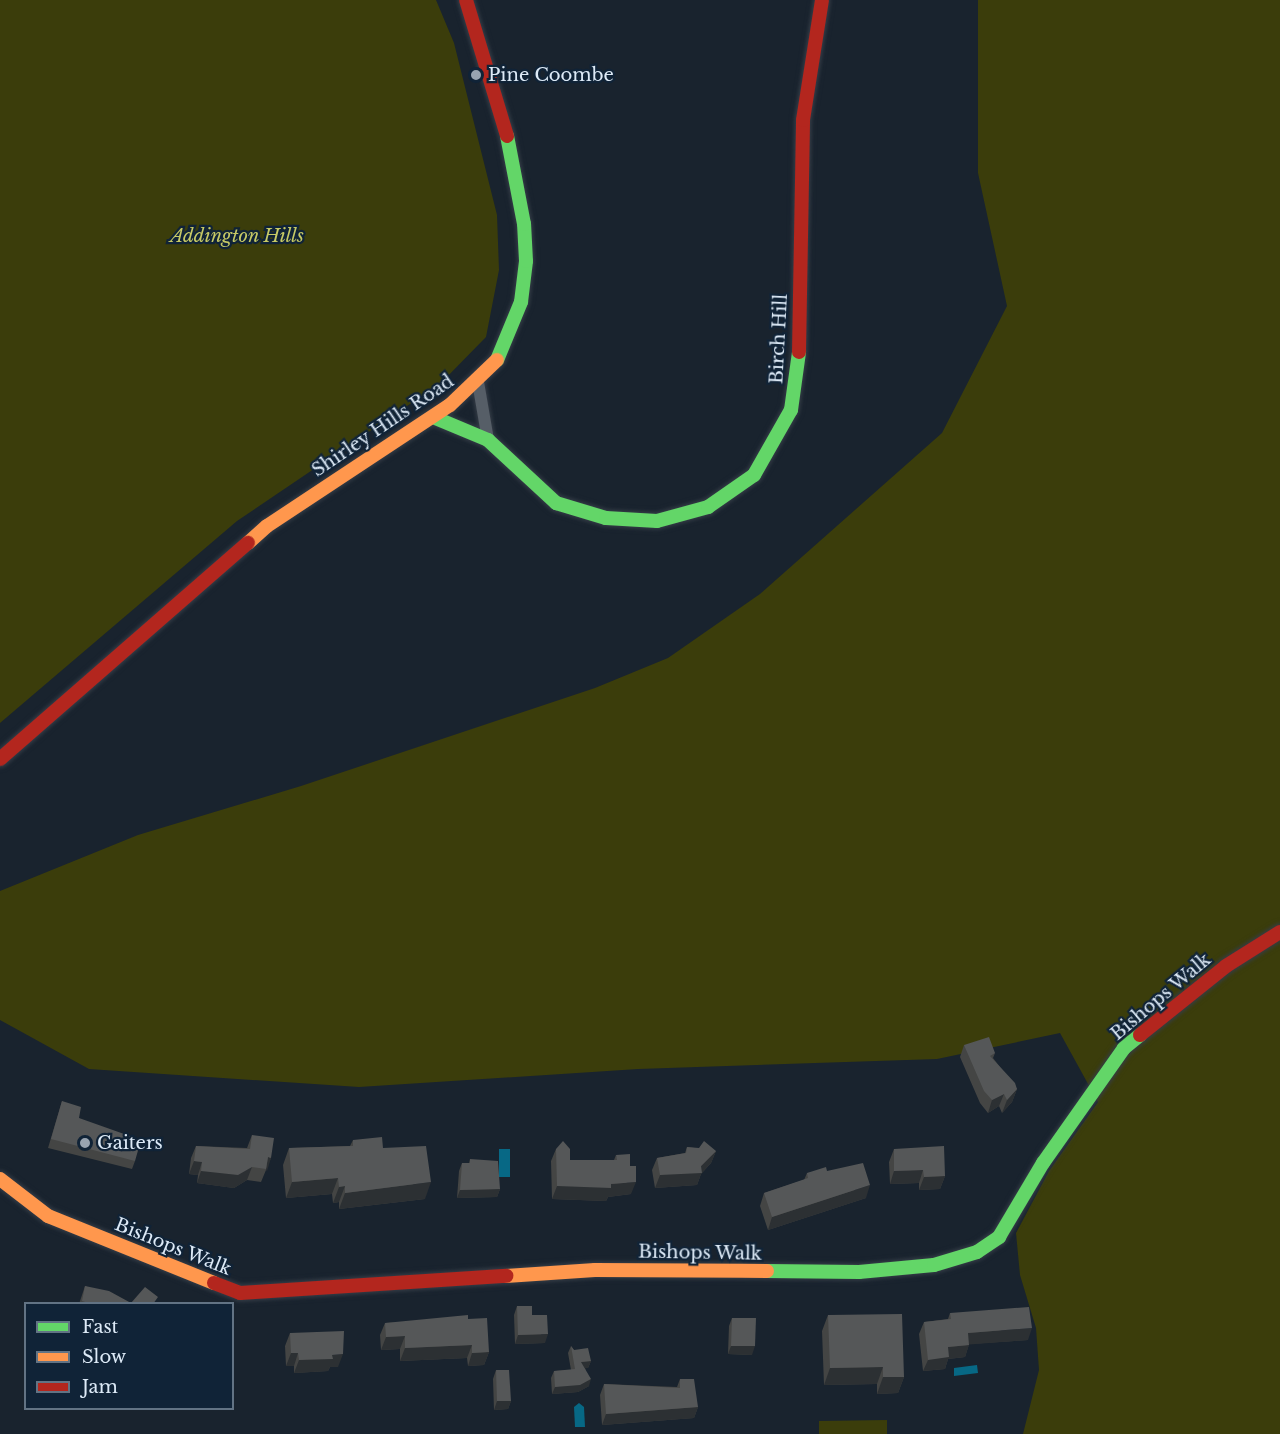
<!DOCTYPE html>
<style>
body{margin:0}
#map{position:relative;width:1280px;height:1434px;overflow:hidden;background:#19232e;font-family:"Libre Baskerville",serif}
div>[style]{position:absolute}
.green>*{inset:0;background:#3b3d0b}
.water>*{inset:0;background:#076885}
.roads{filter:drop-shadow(0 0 2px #353d47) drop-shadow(0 0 2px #353d47)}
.street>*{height:12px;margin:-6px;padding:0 6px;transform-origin:6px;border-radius:6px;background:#565e67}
.fast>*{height:14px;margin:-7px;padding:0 7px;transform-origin:7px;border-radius:7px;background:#63d668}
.slow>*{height:14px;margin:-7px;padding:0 7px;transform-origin:7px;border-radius:7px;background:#ff974d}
.jam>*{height:14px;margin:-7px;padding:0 7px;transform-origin:7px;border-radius:7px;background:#b3261e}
.wall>*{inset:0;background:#444544}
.shaded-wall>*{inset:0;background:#2c3033}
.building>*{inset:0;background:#555758}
.dots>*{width:16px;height:16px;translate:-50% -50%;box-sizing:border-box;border:3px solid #102337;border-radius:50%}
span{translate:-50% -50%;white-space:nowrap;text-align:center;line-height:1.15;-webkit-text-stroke:4.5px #102337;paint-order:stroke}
.poi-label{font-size:18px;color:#ddeaf7}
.left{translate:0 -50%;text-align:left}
.park-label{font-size:18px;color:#c7ca65;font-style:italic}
.street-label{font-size:18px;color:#ddeaf7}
.legend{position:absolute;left:24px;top:1302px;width:210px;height:108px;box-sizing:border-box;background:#102337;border:2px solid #627384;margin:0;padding:8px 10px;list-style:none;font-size:18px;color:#ddeaf7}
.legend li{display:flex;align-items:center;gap:12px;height:30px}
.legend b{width:30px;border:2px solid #627384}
</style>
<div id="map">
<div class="green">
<div style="clip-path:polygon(0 0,436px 0,454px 43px,497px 215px,499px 270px,486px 337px,441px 383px,237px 521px,0 723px)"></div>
<div style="clip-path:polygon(978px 0,1280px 0,1280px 1434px,1023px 1434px,1039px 1370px,1036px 1328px,1020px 1275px,1016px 1233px,1049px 1171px,1098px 1102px,1060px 1033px,937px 1059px,638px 1069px,359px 1087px,89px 1069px,0 1020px,0 891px,138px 835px,301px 786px,595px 688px,668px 658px,760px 594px,942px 433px,1007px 306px,978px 173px)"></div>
<div style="clip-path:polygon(887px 1420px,887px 1434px,819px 1434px,819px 1421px)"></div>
</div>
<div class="water">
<div style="clip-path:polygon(499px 1149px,510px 1149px,510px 1177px,499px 1177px)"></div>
<div style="clip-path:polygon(977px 1365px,978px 1373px,954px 1376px,954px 1368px)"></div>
<div style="clip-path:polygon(579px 1403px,584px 1407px,585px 1427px,575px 1427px,574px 1407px)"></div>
</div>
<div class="roads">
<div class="street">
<div style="left:478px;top:382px;width:59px;rotate:80.2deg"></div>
</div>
<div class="fast">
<div style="left:497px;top:360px;width:63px;rotate:-67.5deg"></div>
<div style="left:521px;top:302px;width:41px;rotate:-83deg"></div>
<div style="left:526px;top:261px;width:37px;rotate:-93deg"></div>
<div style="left:524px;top:224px;width:90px;rotate:-100.9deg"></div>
<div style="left:433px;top:417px;width:60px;rotate:22.7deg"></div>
<div style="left:488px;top:440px;width:93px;rotate:42.8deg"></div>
<div style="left:556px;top:503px;width:52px;rotate:16.7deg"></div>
<div style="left:606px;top:518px;width:51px;rotate:3.4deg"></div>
<div style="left:657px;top:521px;width:53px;rotate:-15.4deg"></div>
<div style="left:708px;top:507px;width:56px;rotate:-34.8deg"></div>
<div style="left:754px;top:475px;width:75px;rotate:-60.4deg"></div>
<div style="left:791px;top:410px;width:59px;rotate:-82.1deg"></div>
<div style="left:767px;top:1271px;width:92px;rotate:0.6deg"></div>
<div style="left:859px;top:1272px;width:75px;rotate:-5.3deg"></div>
<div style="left:934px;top:1265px;width:45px;rotate:-16.8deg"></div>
<div style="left:977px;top:1252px;width:27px;rotate:-34deg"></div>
<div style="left:999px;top:1237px;width:86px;rotate:-59.3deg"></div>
<div style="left:1043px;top:1163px;width:141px;rotate:-54.8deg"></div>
<div style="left:1124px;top:1048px;width:21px;rotate:-39deg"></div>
</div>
<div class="slow">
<div style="left:248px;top:543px;width:25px;rotate:-42deg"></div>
<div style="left:267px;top:526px;width:219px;rotate:-33.5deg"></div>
<div style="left:450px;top:405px;width:65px;rotate:-43.8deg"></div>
<div style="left:0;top:1179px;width:61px;rotate:37.6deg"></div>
<div style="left:48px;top:1216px;width:179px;rotate:22deg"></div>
<div style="left:506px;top:1276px;width:89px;rotate:-3.9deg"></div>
<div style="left:595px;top:1270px;width:172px;rotate:0.3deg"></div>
</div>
<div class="jam">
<div style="left:466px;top:0;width:142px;rotate:73.2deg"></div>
<div style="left:799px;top:352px;width:232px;rotate:-89deg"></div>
<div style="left:803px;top:120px;width:121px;rotate:-81deg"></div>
<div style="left:0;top:759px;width:329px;rotate:-41.1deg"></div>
<div style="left:1140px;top:1035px;width:110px;rotate:-38.7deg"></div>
<div style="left:1226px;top:966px;width:64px;rotate:-32.2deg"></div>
<div style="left:214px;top:1283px;width:28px;rotate:21deg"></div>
<div style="left:240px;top:1293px;width:267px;rotate:-3.7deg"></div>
</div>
</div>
<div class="wall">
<div style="clip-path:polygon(964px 1045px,995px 1053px,993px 1058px,1017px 1089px,1012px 1102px,1002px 1113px,999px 1106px,988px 1113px,980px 1103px,960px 1057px)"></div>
<div style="clip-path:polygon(62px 1101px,79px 1118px,135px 1161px,132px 1169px,48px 1148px)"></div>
<div style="clip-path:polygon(252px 1135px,271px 1158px,261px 1182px,247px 1180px,234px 1188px,197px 1183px,198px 1175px,189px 1174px,191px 1158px,196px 1146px,247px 1148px)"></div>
<div style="clip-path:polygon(353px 1140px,383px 1148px,425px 1199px,339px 1209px,339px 1202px,333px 1203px,332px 1194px,286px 1198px,283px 1165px,289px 1148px,350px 1146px)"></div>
<div style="clip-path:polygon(687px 1147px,716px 1151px,711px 1163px,701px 1174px,697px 1185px,655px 1188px,652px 1170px,657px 1158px,685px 1153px)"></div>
<div style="clip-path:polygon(556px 1149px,570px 1160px,614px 1160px,616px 1155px,631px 1194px,608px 1197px,606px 1201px,552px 1199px,551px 1161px)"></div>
<div style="clip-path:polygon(894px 1149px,945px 1176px,940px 1189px,919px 1190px,919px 1183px,890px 1184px,889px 1162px)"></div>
<div style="clip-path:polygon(470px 1159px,500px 1189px,497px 1197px,457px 1198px,459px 1171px,462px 1163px,469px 1163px)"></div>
<div style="clip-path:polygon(827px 1171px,866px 1198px,768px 1230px,760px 1206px,764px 1193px,804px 1180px,807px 1173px)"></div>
<div style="clip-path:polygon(85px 1286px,131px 1303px,156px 1304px,79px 1304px)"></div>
<div style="clip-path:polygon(517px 1306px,532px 1315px,545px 1343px,515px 1344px,514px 1315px)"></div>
<div style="clip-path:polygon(950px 1313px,1028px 1340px,969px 1344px,965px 1357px,948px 1359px,945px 1369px,923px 1371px,919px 1334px,924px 1322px,948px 1319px)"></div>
<div style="clip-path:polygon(828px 1315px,904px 1377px,898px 1393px,877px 1394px,877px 1384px,824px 1385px,822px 1331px)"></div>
<div style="clip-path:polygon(732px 1318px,752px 1355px,728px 1354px,729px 1326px)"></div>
<div style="clip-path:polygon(468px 1319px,489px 1352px,484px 1365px,468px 1366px,467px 1358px,400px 1361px,400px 1349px,381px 1350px,380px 1335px,385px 1323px)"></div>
<div style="clip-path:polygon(290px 1333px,338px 1367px,330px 1367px,328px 1371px,294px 1373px,294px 1366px,286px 1366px,285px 1346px)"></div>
<div style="clip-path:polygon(571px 1346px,574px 1350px,591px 1361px,588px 1368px,585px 1368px,589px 1386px,578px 1392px,552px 1394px,551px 1378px,554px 1371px,571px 1370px,568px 1353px)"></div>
<div style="clip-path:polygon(496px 1370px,511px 1401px,508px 1409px,494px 1410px,493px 1379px)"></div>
<div style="clip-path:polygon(680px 1379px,698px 1407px,694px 1418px,602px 1425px,600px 1395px,604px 1384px,677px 1387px)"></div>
</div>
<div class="shaded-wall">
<div style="clip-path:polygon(1017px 1089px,1012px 1102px,1002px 1113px,1007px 1100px)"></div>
<div style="clip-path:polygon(1004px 1094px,999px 1106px,988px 1113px,992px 1100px)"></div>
<div style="clip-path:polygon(716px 1151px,711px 1163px,701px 1174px,697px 1185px,655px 1188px,660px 1175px,701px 1166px)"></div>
<div style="clip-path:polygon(268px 1157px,271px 1158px,267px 1171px,266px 1170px)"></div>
<div style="clip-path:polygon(194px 1161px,202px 1162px,198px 1175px,189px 1174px)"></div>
<div style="clip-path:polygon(252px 1167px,247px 1180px,234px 1188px,197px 1183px,201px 1171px)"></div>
<div style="clip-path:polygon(923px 1170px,919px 1183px,890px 1184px,894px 1171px)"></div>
<div style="clip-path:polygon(945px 1176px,940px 1189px,919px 1190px,924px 1177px)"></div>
<div style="clip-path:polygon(338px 1178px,332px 1194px,286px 1198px,292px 1182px)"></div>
<div style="clip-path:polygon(431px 1182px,425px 1199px,339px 1209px,345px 1193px)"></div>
<div style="clip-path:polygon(636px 1182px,631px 1194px,608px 1197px,606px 1201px,552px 1199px,557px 1186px,611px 1184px)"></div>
<div style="clip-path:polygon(870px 1185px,866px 1198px,768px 1230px,772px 1217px)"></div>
<div style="clip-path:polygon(345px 1186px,339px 1202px,333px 1203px,339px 1187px)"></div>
<div style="clip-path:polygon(500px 1189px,497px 1197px,457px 1198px,460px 1190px)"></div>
<div style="clip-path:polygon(1032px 1328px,1028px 1340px,963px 1345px,968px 1333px)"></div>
<div style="clip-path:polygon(548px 1334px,545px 1343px,515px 1344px,518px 1335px)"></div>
<div style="clip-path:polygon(405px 1336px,400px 1349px,381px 1350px,386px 1337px)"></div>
<div style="clip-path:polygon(472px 1345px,467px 1358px,400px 1361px,405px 1348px)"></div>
<div style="clip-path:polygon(969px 1345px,965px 1357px,948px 1359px,945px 1369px,923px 1371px,928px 1360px,948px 1347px)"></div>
<div style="clip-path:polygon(731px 1346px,755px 1346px,752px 1355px,728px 1354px)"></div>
<div style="clip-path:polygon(489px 1352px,484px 1365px,468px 1366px,472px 1353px)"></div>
<div style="clip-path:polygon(291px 1353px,298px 1353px,294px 1366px,286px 1366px)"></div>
<div style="clip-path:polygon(343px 1354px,338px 1367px,330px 1367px,328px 1371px,294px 1373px,299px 1360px,332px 1355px)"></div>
<div style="clip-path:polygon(591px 1361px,588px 1368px,579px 1369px,581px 1362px)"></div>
<div style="clip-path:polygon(883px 1367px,877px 1384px,824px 1385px,830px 1368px)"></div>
<div style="clip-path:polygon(883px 1377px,904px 1377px,898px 1393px,877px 1394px)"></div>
<div style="clip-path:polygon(591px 1379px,589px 1386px,578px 1392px,552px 1394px,555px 1387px)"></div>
<div style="clip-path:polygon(497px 1401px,511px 1401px,508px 1409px,494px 1410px)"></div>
<div style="clip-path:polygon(698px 1407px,694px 1418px,602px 1425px,606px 1414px)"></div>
</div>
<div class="building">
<div style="clip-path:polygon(989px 1037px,995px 1053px,990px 1056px,1015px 1083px,1017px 1089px,1007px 1100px,1004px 1094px,992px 1100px,984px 1091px,964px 1045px)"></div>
<div style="clip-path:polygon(62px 1101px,81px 1107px,79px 1118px,141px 1140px,135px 1161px,51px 1139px)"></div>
<div style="clip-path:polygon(252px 1135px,274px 1138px,271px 1158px,268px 1157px,266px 1169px,252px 1167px,238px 1175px,201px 1171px,202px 1162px,194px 1161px,196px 1146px,250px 1149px)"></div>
<div style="clip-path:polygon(382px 1137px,383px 1148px,426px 1146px,431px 1182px,345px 1193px,345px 1186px,339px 1187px,338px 1178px,292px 1182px,289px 1148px,353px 1146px,353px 1140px)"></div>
<div style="clip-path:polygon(563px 1141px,570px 1149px,570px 1160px,617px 1160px,616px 1155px,630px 1154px,630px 1166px,636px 1166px,636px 1182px,611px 1184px,611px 1188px,557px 1186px,556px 1149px)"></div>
<div style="clip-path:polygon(704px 1141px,716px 1151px,701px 1166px,702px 1173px,660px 1175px,657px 1158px,686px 1153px,687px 1147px,699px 1148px)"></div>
<div style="clip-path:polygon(944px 1146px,945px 1176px,924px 1177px,923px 1170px,894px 1171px,894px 1149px)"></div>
<div style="clip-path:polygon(470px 1159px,498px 1161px,500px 1189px,460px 1190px,462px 1163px,470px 1163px)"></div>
<div style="clip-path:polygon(863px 1163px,870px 1185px,772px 1217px,764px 1193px,808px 1178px,807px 1173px,826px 1167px,827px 1171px)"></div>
<div style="clip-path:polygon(85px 1286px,109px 1291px,131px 1303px,145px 1287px,158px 1297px,153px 1304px,92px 1304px,82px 1301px)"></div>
<div style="clip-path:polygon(517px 1306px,532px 1306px,532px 1315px,547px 1315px,548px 1334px,518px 1335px)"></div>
<div style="clip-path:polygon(1029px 1307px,1032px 1328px,968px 1333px,969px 1345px,948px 1347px,949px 1357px,928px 1360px,924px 1322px,951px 1319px,950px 1313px)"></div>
<div style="clip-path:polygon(902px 1314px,904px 1377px,883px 1377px,883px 1367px,830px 1368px,828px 1315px)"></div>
<div style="clip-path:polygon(468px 1315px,468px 1319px,487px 1318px,489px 1352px,472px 1353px,472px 1345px,405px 1348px,405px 1336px,386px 1337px,385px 1323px)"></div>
<div style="clip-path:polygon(732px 1318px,756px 1318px,755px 1346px,731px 1346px)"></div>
<div style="clip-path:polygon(344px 1331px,343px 1354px,332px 1355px,333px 1359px,299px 1360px,298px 1353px,291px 1353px,290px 1333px)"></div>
<div style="clip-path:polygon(571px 1346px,574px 1350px,588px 1348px,591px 1361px,581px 1362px,591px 1379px,580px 1385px,555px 1387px,554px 1371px,575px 1369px)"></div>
<div style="clip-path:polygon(496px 1370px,509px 1370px,511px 1401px,497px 1401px)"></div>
<div style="clip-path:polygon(680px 1379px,694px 1379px,698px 1407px,606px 1414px,604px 1384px,680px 1388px)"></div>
</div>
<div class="dots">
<div style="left:476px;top:75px;background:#98a4b1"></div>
<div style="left:85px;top:1143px;background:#98a4b1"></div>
</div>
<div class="poi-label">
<span class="left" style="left:488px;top:75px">Pine Coombe</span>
<span class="left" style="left:97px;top:1143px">Gaiters</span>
</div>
<div class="park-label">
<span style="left:237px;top:236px">Addington Hills</span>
</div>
<div class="street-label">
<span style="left:779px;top:339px;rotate:-87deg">Birch Hill</span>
<span style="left:383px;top:426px;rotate:-34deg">Shirley Hills Road</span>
<span style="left:1161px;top:997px;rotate:-40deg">Bishops Walk</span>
<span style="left:173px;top:1247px;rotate:22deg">Bishops Walk</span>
<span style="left:700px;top:1253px;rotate:1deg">Bishops Walk</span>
</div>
<ul class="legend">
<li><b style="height:8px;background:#63d668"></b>Fast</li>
<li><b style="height:8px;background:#ff974d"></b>Slow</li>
<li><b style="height:8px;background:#b3261e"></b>Jam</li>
</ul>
</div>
